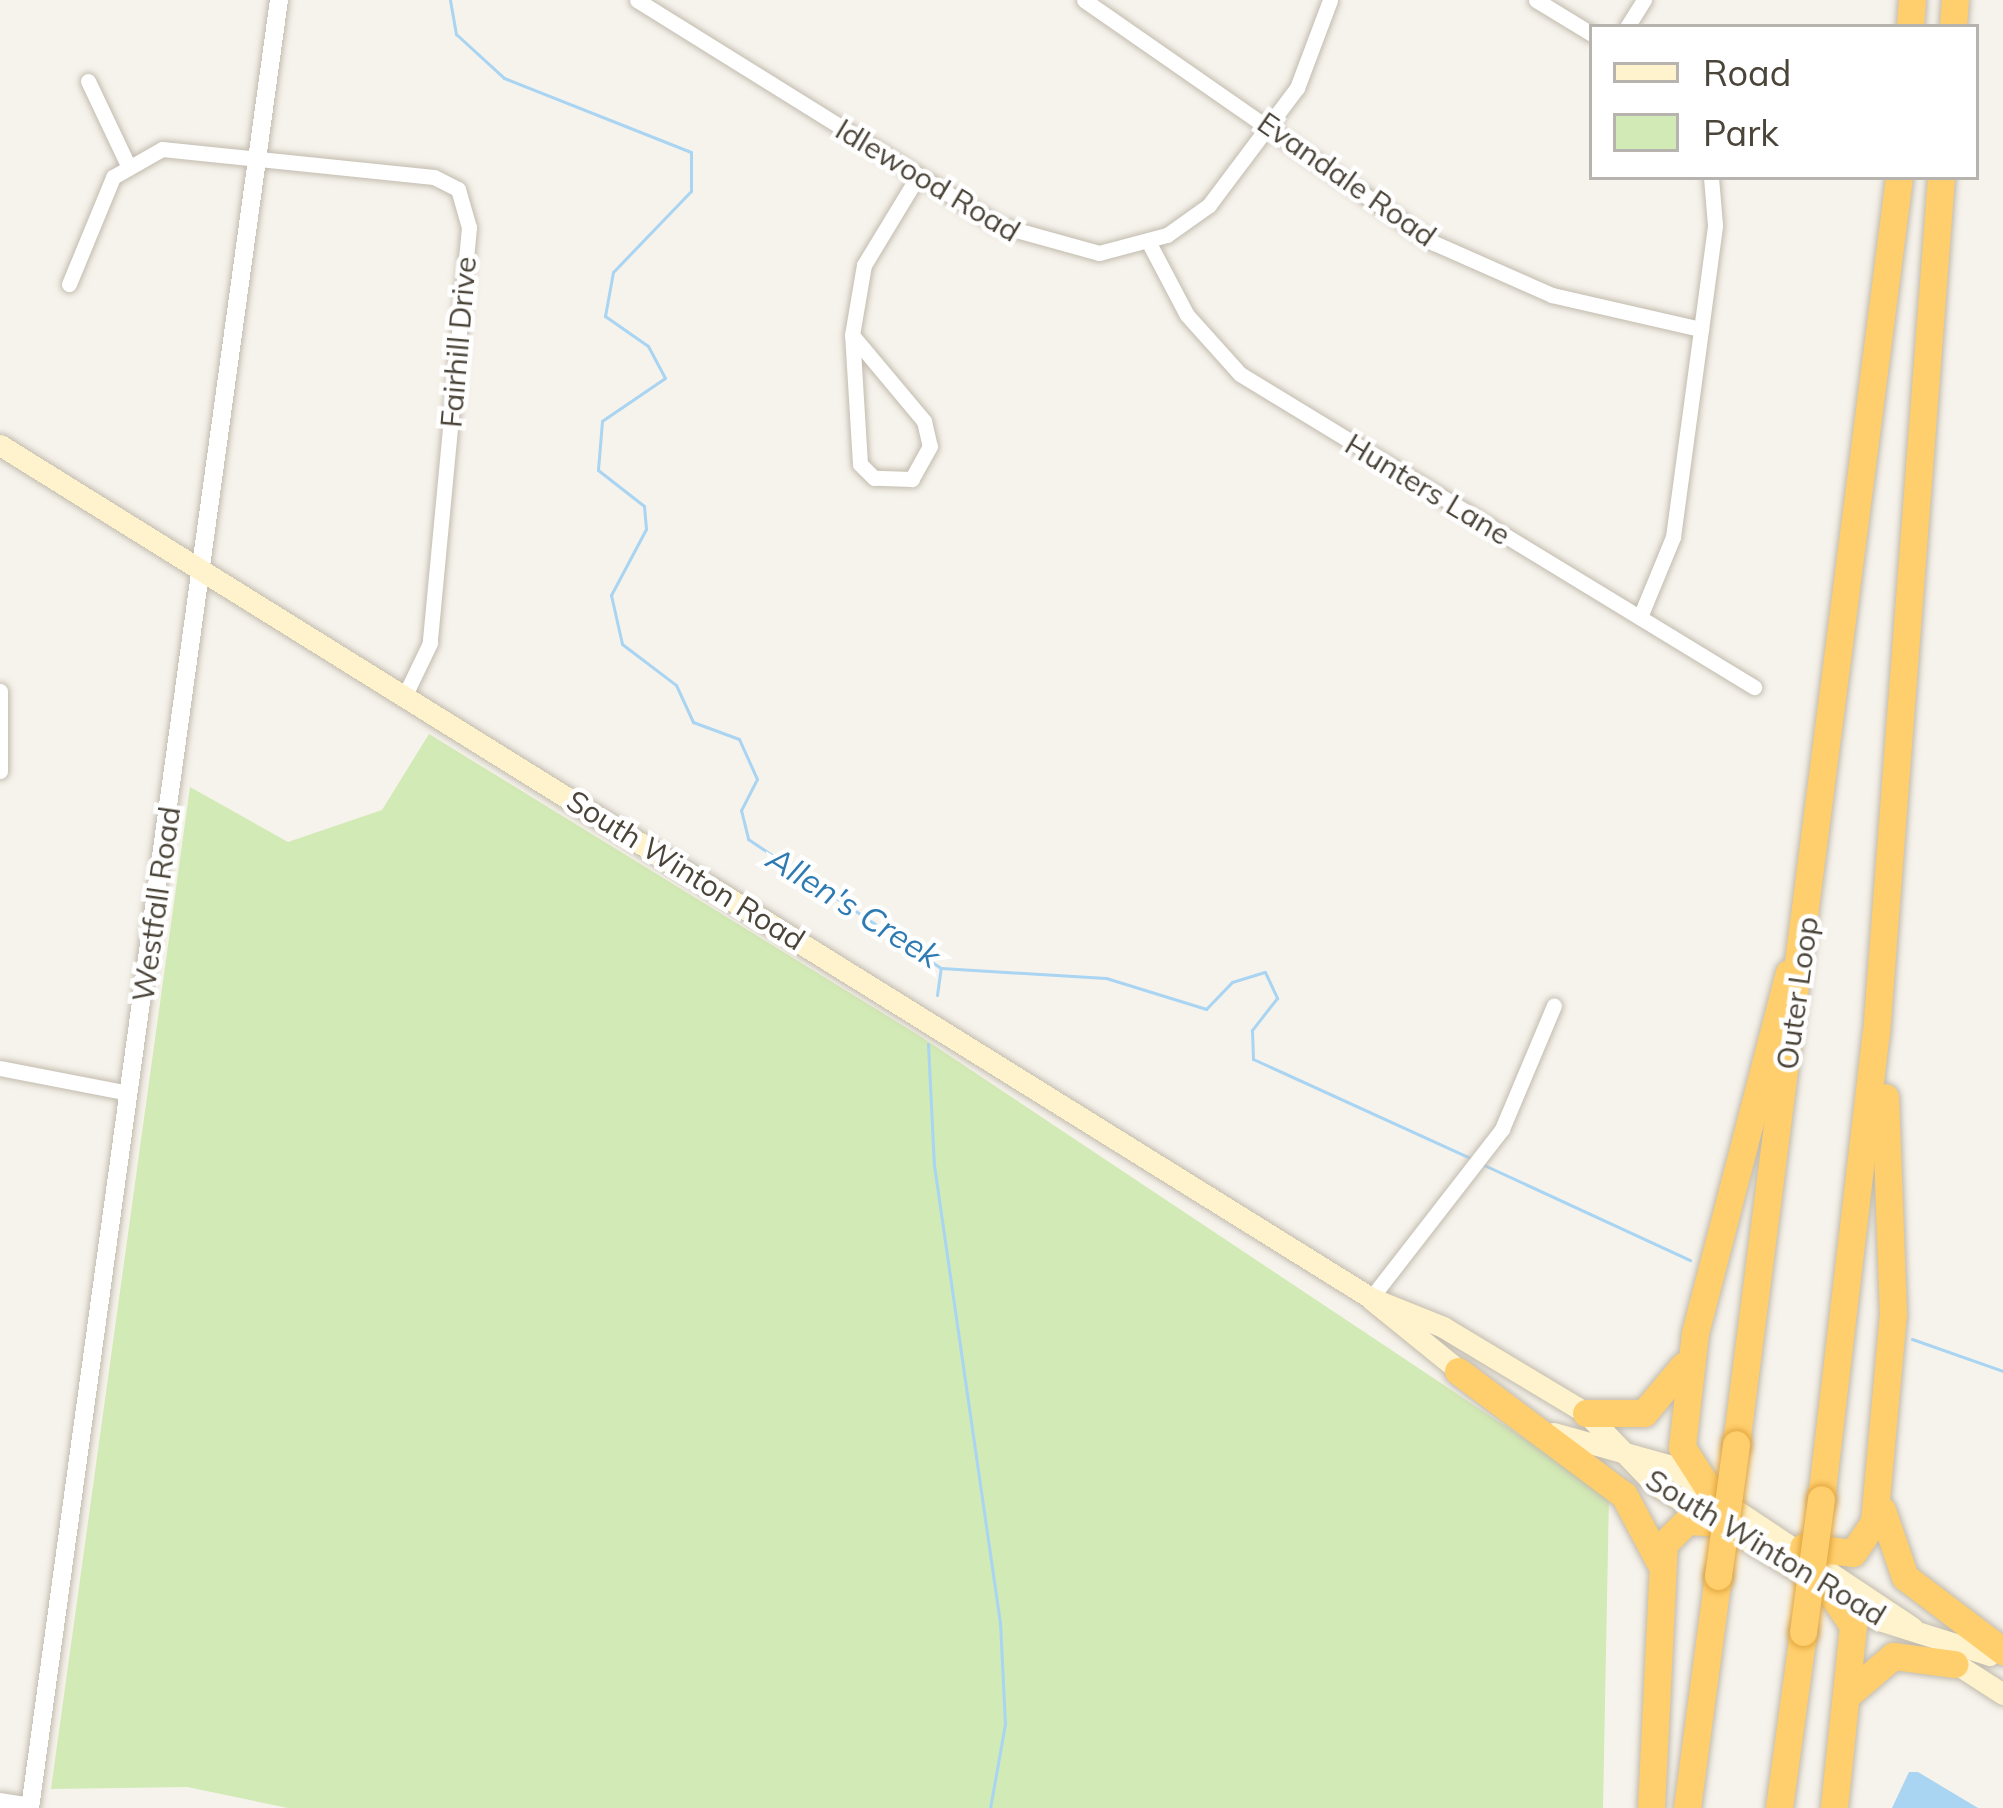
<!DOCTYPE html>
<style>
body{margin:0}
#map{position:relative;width:2003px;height:1808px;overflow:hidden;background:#f6f3ec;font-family:Mulish,sans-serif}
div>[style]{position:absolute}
.green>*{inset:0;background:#d2eab5}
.water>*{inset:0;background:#a9d4f2}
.stream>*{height:3px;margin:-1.5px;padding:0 1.5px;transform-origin:1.5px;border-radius:1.5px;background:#a9d4f2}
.roads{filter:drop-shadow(0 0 3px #c2bbae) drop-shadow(0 0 3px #c2bbae)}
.minor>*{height:15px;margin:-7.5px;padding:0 7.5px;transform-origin:7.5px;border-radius:7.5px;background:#fff}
.tertiary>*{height:18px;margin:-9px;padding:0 9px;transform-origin:9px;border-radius:9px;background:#fff}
.secondary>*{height:21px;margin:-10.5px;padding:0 10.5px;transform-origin:10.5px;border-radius:10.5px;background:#fff3cd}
.motorway>*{height:27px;margin:-13.5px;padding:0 13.5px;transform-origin:13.5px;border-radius:13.5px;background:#ffcf6e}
.bridges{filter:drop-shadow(0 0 3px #e0a43c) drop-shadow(0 0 3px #e0a43c)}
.motorway-bridge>*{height:27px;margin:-13.5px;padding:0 13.5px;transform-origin:13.5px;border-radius:13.5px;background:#ffcf6e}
span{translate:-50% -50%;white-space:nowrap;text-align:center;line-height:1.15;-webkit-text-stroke:9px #fff;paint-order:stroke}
.street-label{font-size:30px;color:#4b4439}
.water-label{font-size:33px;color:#2e7ab2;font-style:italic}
.legend{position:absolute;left:1589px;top:24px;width:390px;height:156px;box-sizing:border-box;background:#fff;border:3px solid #b7b4b0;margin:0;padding:15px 21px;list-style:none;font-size:36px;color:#4b4439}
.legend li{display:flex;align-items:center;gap:24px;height:60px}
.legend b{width:60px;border:3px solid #b7b4b0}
</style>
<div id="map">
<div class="green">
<div style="clip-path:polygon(429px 734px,920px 1036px,1609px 1495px,1603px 1808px,288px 1808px,187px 1787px,51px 1789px,190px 787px,288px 842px,382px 810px)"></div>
</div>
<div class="water">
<div style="clip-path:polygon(1909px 1772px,1918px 1772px,1978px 1808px,1892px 1808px)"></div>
</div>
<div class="stream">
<div style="left:450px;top:0;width:35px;rotate:80deg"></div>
<div style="left:456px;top:34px;width:65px;rotate:42.5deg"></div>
<div style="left:504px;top:78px;width:201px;rotate:21.6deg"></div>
<div style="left:691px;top:152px;width:39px;rotate:90deg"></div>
<div style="left:691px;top:191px;width:112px;rotate:133.9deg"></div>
<div style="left:613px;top:272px;width:45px;rotate:100.3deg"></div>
<div style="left:605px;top:316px;width:52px;rotate:34.9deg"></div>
<div style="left:648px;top:346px;width:36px;rotate:62deg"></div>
<div style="left:665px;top:378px;width:76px;rotate:145.7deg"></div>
<div style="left:602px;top:421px;width:49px;rotate:94.7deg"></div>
<div style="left:598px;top:470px;width:58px;rotate:38deg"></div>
<div style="left:644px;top:506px;width:23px;rotate:85deg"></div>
<div style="left:646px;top:529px;width:75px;rotate:117.9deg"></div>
<div style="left:611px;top:595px;width:50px;rotate:77.3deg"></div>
<div style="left:622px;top:644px;width:68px;rotate:37.2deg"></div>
<div style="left:676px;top:685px;width:41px;rotate:65.3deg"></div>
<div style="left:693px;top:722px;width:49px;rotate:20.3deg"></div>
<div style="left:739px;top:739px;width:44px;rotate:65.8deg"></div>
<div style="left:757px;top:779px;width:35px;rotate:117deg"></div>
<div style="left:741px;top:810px;width:30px;rotate:76deg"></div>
<div style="left:748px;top:839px;width:232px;rotate:33.8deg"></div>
<div style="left:941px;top:968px;width:165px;rotate:3.5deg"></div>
<div style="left:1106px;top:978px;width:105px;rotate:17.2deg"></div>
<div style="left:1206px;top:1009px;width:37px;rotate:-46deg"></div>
<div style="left:1232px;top:982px;width:34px;rotate:-17deg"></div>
<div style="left:1265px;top:972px;width:29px;rotate:65deg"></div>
<div style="left:1277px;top:998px;width:41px;rotate:128deg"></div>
<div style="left:1252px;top:1030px;width:29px;rotate:88deg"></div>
<div style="left:1253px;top:1059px;width:239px;rotate:24.5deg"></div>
<div style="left:937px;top:995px;width:27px;rotate:-82deg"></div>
<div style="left:928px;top:1044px;width:121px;rotate:87.2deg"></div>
<div style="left:934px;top:1165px;width:462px;rotate:81.8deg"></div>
<div style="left:1000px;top:1622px;width:102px;rotate:87.2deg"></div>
<div style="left:1005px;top:1724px;width:85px;rotate:100.1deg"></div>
<div style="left:1484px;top:1165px;width:227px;rotate:24.8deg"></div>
<div style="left:1912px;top:1339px;width:96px;rotate:19.4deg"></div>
</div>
<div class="roads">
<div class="minor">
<div style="left:637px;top:0;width:425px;rotate:31.9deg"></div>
<div style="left:998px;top:225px;width:105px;rotate:15.5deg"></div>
<div style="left:1099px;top:253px;width:70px;rotate:-14.8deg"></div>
<div style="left:1167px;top:235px;width:52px;rotate:-35.5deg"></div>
<div style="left:1209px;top:205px;width:146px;rotate:-53.1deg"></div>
<div style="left:1297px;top:88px;width:94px;rotate:-69.4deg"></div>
<div style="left:1084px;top:0;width:426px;rotate:34.8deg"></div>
<div style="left:1434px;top:243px;width:129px;rotate:23.8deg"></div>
<div style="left:1552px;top:295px;width:153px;rotate:12.9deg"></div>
<div style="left:1536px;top:0;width:66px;rotate:31.3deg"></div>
<div style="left:1627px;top:27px;width:32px;rotate:-58deg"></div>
<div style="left:88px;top:81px;width:91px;rotate:64.6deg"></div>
<div style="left:1149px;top:243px;width:81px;rotate:62.2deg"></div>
<div style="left:1187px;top:315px;width:79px;rotate:48.1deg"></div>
<div style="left:1240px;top:374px;width:602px;rotate:31.34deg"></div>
<div style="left:69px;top:284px;width:116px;rotate:-67.6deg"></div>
<div style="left:113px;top:177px;width:56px;rotate:-29.7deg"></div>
<div style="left:162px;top:149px;width:273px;rotate:5.9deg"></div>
<div style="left:434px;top:177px;width:27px;rotate:27deg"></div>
<div style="left:458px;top:189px;width:40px;rotate:74deg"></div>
<div style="left:469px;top:227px;width:418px;rotate:95.4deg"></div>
<div style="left:430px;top:643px;width:58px;rotate:115.7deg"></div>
<div style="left:852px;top:335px;width:112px;rotate:50.1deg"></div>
<div style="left:924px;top:421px;width:26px;rotate:77deg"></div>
<div style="left:930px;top:446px;width:38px;rotate:119deg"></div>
<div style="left:912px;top:479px;width:38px;rotate:-178deg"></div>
<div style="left:874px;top:478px;width:20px;rotate:-135deg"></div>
<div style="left:860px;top:464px;width:129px;rotate:-93.5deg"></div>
<div style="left:852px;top:335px;width:71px;rotate:-80.3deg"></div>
<div style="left:864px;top:265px;width:104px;rotate:-58.8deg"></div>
<div style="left:1640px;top:617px;width:87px;rotate:-67.6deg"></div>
<div style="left:1673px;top:537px;width:315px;rotate:-82.3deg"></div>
<div style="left:1715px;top:225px;width:48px;rotate:-94.8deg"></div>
<div style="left:0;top:691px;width:80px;rotate:90deg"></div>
<div style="left:0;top:1068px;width:131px;rotate:11deg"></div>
<div style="left:1371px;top:1298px;width:214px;rotate:-52.2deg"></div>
<div style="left:1502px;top:1129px;width:134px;rotate:-67.2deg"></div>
<div style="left:0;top:1800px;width:30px;rotate:9deg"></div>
</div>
<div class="tertiary">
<div style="left:30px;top:1808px;width:1825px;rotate:-82.16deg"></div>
</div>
<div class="secondary">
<div style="left:0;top:445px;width:1615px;rotate:31.89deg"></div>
<div style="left:1371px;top:1298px;width:78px;rotate:21.9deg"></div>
<div style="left:1443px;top:1327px;width:167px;rotate:31deg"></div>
<div style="left:1586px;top:1413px;width:98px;rotate:46.2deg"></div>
<div style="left:1654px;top:1484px;width:263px;rotate:31.2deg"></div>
<div style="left:1879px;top:1620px;width:116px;rotate:17.5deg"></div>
<div style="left:1371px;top:1299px;width:124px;rotate:39.1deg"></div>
<div style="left:1554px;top:1433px;width:118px;rotate:15.7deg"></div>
<div style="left:1668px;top:1465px;width:293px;rotate:33.6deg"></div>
<div style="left:1944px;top:1656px;width:70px;rotate:32.8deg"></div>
</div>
<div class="motorway">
<div style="left:1910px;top:27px;width:27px;rotate:-86deg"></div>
<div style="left:1953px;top:27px;width:27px;rotate:-86deg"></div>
<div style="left:1458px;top:1371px;width:207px;rotate:36.8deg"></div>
<div style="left:1624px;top:1495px;width:75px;rotate:62.1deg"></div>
<div style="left:1586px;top:1413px;width:58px"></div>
<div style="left:1644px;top:1413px;width:62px;rotate:-50.2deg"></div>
<div style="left:1736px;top:1444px;width:1277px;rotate:-82.67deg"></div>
<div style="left:1710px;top:1491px;width:52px;rotate:-122.5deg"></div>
<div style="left:1682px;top:1447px;width:115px;rotate:-83.5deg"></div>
<div style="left:1695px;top:1333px;width:372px;rotate:-75.4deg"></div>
<div style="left:1821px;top:1499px;width:468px;rotate:-83.3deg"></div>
<div style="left:1876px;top:1034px;width:859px;rotate:-85.66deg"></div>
<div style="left:1882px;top:1510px;width:71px;rotate:71.1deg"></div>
<div style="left:1905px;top:1577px;width:123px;rotate:37.1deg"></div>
<div style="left:1803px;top:1547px;width:50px;rotate:6.8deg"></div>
<div style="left:1853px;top:1553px;width:37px;rotate:-56deg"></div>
<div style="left:1874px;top:1522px;width:208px;rotate:-84.8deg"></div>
<div style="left:1893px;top:1315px;width:218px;rotate:-92.1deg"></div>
<div style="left:1827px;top:1587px;width:47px;rotate:56.3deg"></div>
<div style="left:1853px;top:1626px;width:183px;rotate:96deg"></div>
<div style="left:1851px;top:1692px;width:55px;rotate:-40.6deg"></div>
<div style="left:1893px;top:1656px;width:62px;rotate:7.5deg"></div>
<div style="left:1651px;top:1808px;width:264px;rotate:-87.2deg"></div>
<div style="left:1664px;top:1544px;width:33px;rotate:-45deg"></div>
<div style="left:1687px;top:1521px;width:34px;rotate:3deg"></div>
<div style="left:1687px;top:1808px;width:234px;rotate:-82.4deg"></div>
<div style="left:1779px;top:1808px;width:178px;rotate:-82.2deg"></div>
</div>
</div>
<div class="bridges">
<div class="motorway-bridge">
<div style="left:1718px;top:1576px;width:133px;rotate:-82.2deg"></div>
<div style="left:1803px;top:1632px;width:134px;rotate:-82.3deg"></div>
</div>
</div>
<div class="street-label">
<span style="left:1347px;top:179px;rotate:35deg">Evandale Road</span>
<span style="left:928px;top:180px;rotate:31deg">Idlewood Road</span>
<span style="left:458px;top:342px;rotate:-85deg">Fairhill Drive</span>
<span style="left:1428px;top:489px;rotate:31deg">Hunters Lane</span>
<span style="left:686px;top:870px;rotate:32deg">South Winton Road</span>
<span style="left:156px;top:904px;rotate:-82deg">Westfall Road</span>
<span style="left:1797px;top:993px;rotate:-82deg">Outer Loop</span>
<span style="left:1766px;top:1547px;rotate:31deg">South Winton Road</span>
</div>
<div class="water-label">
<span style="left:854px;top:907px;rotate:32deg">Allen's Creek</span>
</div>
<ul class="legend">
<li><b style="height:15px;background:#fff3cd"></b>Road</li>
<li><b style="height:33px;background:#d2eab5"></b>Park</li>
</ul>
</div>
